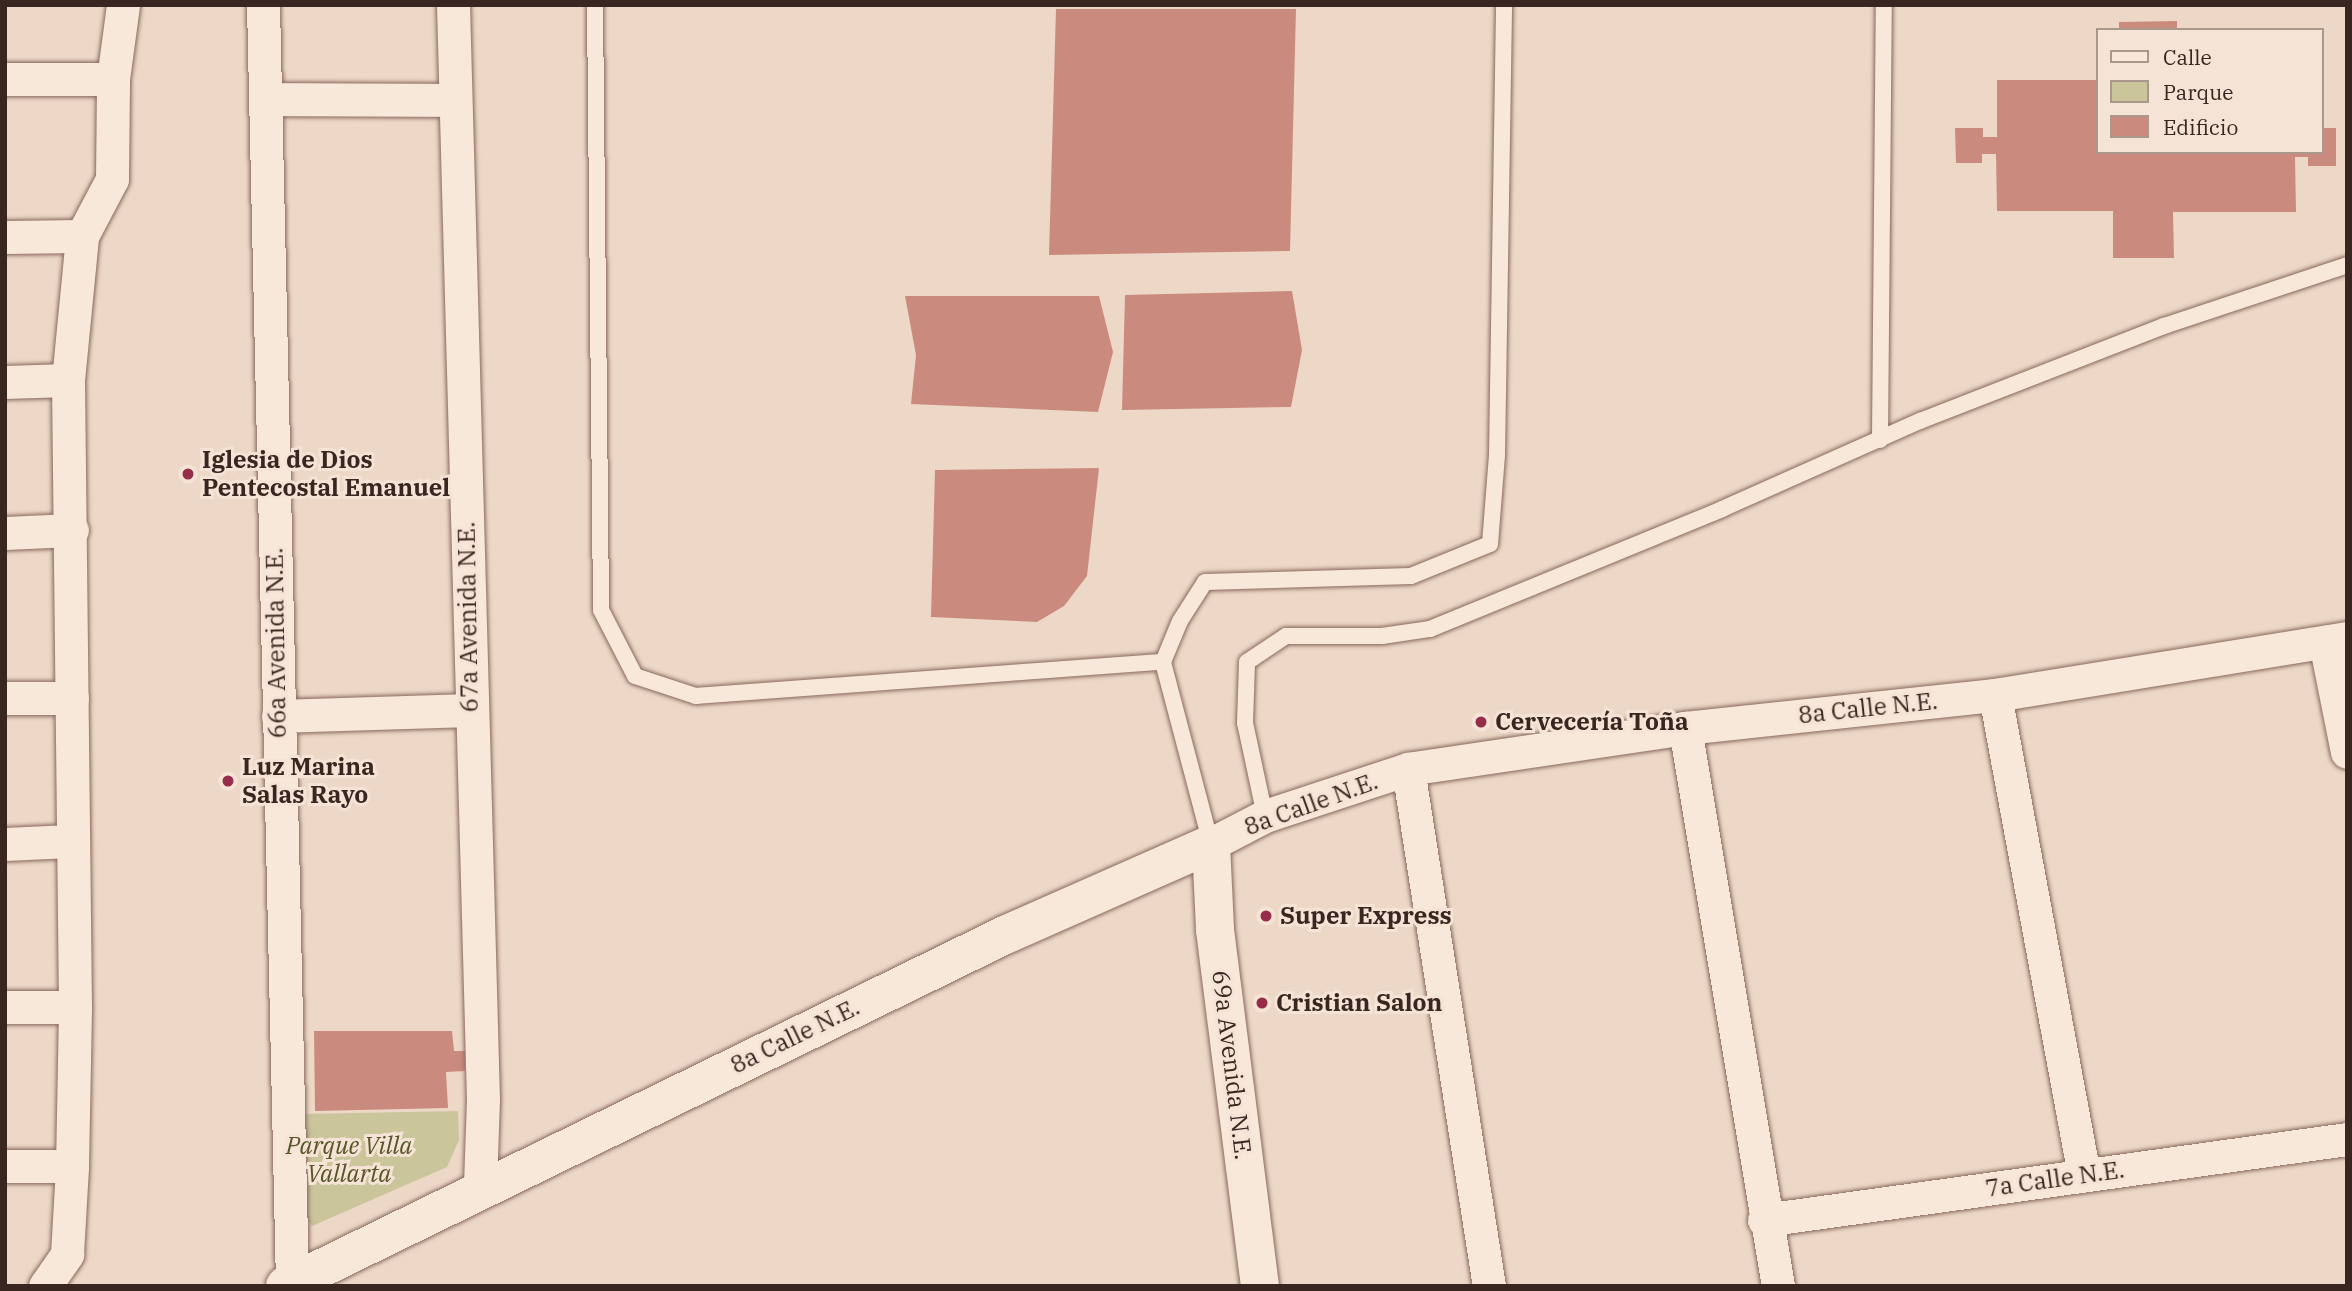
<!DOCTYPE html>
<meta charset="utf-8">
<style>
body{margin:0}
#map{position:relative;width:2352px;height:1291px;overflow:hidden;background:#edd8c7;font-family:"IBM Plex Serif",serif}
div>[style]{position:absolute}
.green>*{inset:0;background:#cbc59b}
.building>*{inset:0;background:#ca8b7e}
.roads{filter:drop-shadow(0 0 2px #88695d) drop-shadow(0 0 2px #88695d)}
.lane>*{height:16px;margin:-8px;padding:0 8px;transform-origin:8px;border-radius:8px;background:#f8e8da}
.street>*{height:33px;margin:-16.5px;padding:0 16.5px;transform-origin:16.5px;border-radius:16.5px;background:#f8e8da}
.secondary>*{height:38px;margin:-19px;padding:0 19px;transform-origin:19px;border-radius:19px;background:#f8e8da}
.dots>*{width:19px;height:19px;translate:-50% -50%;box-sizing:border-box;border:4px solid #f5e4d6;border-radius:50%}
span{translate:-50% -50%;white-space:nowrap;text-align:center;line-height:1.15;-webkit-text-stroke:6px #f5e4d6;paint-order:stroke}
.poi-label{font-size:24px;color:#392620;font-weight:700}
.left{translate:0 -50%;text-align:left}
.street-label{font-size:24px;color:#392620}
.park-label{font-size:24px;color:#555527;font-style:italic}
.frame{position:absolute;inset:0;border:7px solid #392620;pointer-events:none}
.legend{position:absolute;left:2096px;top:28px;width:228px;height:126px;box-sizing:border-box;background:#f5e4d6;border:2px solid #aa988d;margin:0;padding:9px 12px;list-style:none;font-size:21px;color:#392620}
.legend li{display:flex;align-items:center;gap:14px;height:35px}
.legend b{width:35px;border:2px solid #aa988d}
</style>
<div id="map">
<div class="green">
<div style="clip-path:polygon(458px 1111px,459px 1140px,447px 1167px,312px 1226px,300px 1211px,302px 1114px)"></div>
</div>
<div class="building">
<div style="clip-path:polygon(1056px 9px,1296px 9px,1290px 251px,1049px 255px)"></div>
<div style="clip-path:polygon(2177px 21px,2177px 30px,2119px 30px,2119px 22px)"></div>
<div style="clip-path:polygon(1997px 80px,2098px 80px,2098px 152px,2322px 152px,2322px 128px,2336px 128px,2336px 166px,2308px 166px,2308px 157px,2295px 157px,2296px 212px,2173px 212px,2174px 258px,2113px 258px,2113px 211px,1997px 211px,1996px 154px,1982px 154px,1982px 163px,1956px 163px,1955px 128px,1983px 128px,1983px 137px,1997px 137px)"></div>
<div style="clip-path:polygon(1292px 291px,1302px 350px,1291px 407px,1122px 410px,1125px 295px)"></div>
<div style="clip-path:polygon(905px 296px,1099px 296px,1113px 352px,1098px 412px,911px 404px,916px 355px)"></div>
<div style="clip-path:polygon(1099px 468px,1087px 576px,1064px 606px,1037px 622px,931px 617px,935px 470px)"></div>
<div style="clip-path:polygon(314px 1031px,452px 1031px,454px 1051px,465px 1051px,465px 1071px,446px 1072px,448px 1108px,315px 1111px)"></div>
</div>
<div class="roads">
<div class="lane">
<div style="left:595px;top:5px;width:605px;rotate:89.43deg"></div>
<div style="left:601px;top:610px;width:74px;rotate:62.7deg"></div>
<div style="left:635px;top:676px;width:64px;rotate:18.2deg"></div>
<div style="left:696px;top:696px;width:468px;rotate:-4.2deg"></div>
<div style="left:1880px;top:440px;width:435px;rotate:-89.5deg"></div>
<div style="left:1265px;top:816px;width:95px;rotate:-102.1deg"></div>
<div style="left:1245px;top:723px;width:61px;rotate:-88.1deg"></div>
<div style="left:1247px;top:662px;width:47px;rotate:-33.7deg"></div>
<div style="left:1286px;top:636px;width:96px"></div>
<div style="left:1382px;top:636px;width:49px;rotate:-8.3deg"></div>
<div style="left:1430px;top:629px;width:316px;rotate:-22.3deg"></div>
<div style="left:1722px;top:509px;width:217px;rotate:-24deg"></div>
<div style="left:1920px;top:421px;width:262px;rotate:-21.3deg"></div>
<div style="left:2164px;top:326px;width:193px;rotate:-18.4deg"></div>
<div style="left:1211px;top:844px;width:188px;rotate:-104.8deg"></div>
<div style="left:1163px;top:662px;width:44px;rotate:-67.5deg"></div>
<div style="left:1180px;top:621px;width:46px;rotate:-57.3deg"></div>
<div style="left:1205px;top:582px;width:206px;rotate:-1.7deg"></div>
<div style="left:1411px;top:576px;width:85px;rotate:-22.1deg"></div>
<div style="left:1490px;top:544px;width:89px;rotate:-85.5deg"></div>
<div style="left:1497px;top:455px;width:450px;rotate:-89.1deg"></div>
</div>
<div class="street">
<div style="left:263px;top:5px;width:1276px;rotate:88.7deg"></div>
<div style="left:453px;top:5px;width:1094px;rotate:88.43deg"></div>
<div style="left:483px;top:1099px;width:88px;rotate:92deg"></div>
<div style="left:5px;top:79px;width:108px"></div>
<div style="left:266px;top:99px;width:189px;rotate:0.3deg"></div>
<div style="left:5px;top:237px;width:77px;rotate:-0.7deg"></div>
<div style="left:5px;top:382px;width:63px;rotate:-1.8deg"></div>
<div style="left:5px;top:533px;width:67px;rotate:-2.6deg"></div>
<div style="left:2325px;top:642px;width:112px;rotate:78.7deg"></div>
<div style="left:1995px;top:695px;width:488px;rotate:79.5deg"></div>
<div style="left:5px;top:698px;width:67px"></div>
<div style="left:278px;top:716px;width:192px;rotate:-1.8deg"></div>
<div style="left:1685px;top:728px;width:566px;rotate:80.54deg"></div>
<div style="left:1408px;top:769px;width:523px;rotate:81.1deg"></div>
<div style="left:5px;top:844px;width:65px;rotate:-2.6deg"></div>
<div style="left:1211px;top:844px;width:61px;rotate:-27.4deg"></div>
<div style="left:1265px;top:816px;width:151px;rotate:-18.2deg"></div>
<div style="left:1408px;top:769px;width:280px;rotate:-8.4deg"></div>
<div style="left:1685px;top:728px;width:312px;rotate:-6.1deg"></div>
<div style="left:1995px;top:695px;width:357px;rotate:-9.2deg"></div>
<div style="left:5px;top:1007px;width:70px"></div>
<div style="left:5px;top:1166px;width:67px"></div>
<div style="left:1764px;top:1220px;width:589px;rotate:-7.91deg"></div>
<div style="left:45px;top:1286px;width:39px;rotate:-55deg"></div>
<div style="left:67px;top:1254px;width:88px;rotate:-86.7deg"></div>
<div style="left:72px;top:1166px;width:159px;rotate:-88.9deg"></div>
<div style="left:75px;top:1007px;width:627px;rotate:-90.64deg"></div>
<div style="left:68px;top:380px;width:145px;rotate:-84.4deg"></div>
<div style="left:82px;top:236px;width:64px;rotate:-62.2deg"></div>
<div style="left:112px;top:179px;width:100px;rotate:-89.4deg"></div>
<div style="left:113px;top:79px;width:75px;rotate:-82.3deg"></div>
</div>
<div class="secondary">
<div style="left:285px;top:1286px;width:801px;rotate:-25.99deg"></div>
<div style="left:1005px;top:935px;width:225px;rotate:-23.8deg"></div>
<div style="left:1211px;top:844px;width:86px;rotate:87.3deg"></div>
<div style="left:1215px;top:930px;width:359px;rotate:82.8deg"></div>
</div>
</div>
<div class="dots">
<div style="left:188px;top:474px;background:#962e49"></div>
<div style="left:1481px;top:722px;background:#962e49"></div>
<div style="left:228px;top:781px;background:#962e49"></div>
<div style="left:1266px;top:916px;background:#962e49"></div>
<div style="left:1262px;top:1003px;background:#962e49"></div>
</div>
<div class="poi-label">
<span class="left" style="left:202px;top:474px">Iglesia de Dios<br>Pentecostal Emanuel</span>
<span class="left" style="left:1495px;top:722px">Cervecería Toña</span>
<span class="left" style="left:242px;top:781px">Luz Marina<br>Salas Rayo</span>
<span class="left" style="left:1280px;top:916px">Super Express</span>
<span class="left" style="left:1276px;top:1003px">Cristian Salon</span>
</div>
<div class="street-label">
<span style="left:468px;top:617px;rotate:-91deg">67a Avenida N.E.</span>
<span style="left:276px;top:643px;rotate:-91deg">66a Avenida N.E.</span>
<span style="left:1868px;top:708px;rotate:-6deg">8a Calle N.E.</span>
<span style="left:1311px;top:804px;rotate:-20deg">8a Calle N.E.</span>
<span style="left:795px;top:1036px;rotate:-26deg">8a Calle N.E.</span>
<span style="left:1232px;top:1065px;rotate:83deg">69a Avenida N.E.</span>
<span style="left:2055px;top:1179px;rotate:-8deg">7a Calle N.E.</span>
</div>
<div class="park-label">
<span style="left:349px;top:1160px">Parque Villa<br>Vallarta</span>
</div>
<div class="frame"></div>
<ul class="legend">
<li><b style="height:9px;background:#f8e8da"></b>Calle</li>
<li><b style="height:19px;background:#cbc59b"></b>Parque</li>
<li><b style="height:19px;background:#ca8b7e"></b>Edificio</li>
</ul>
</div>
